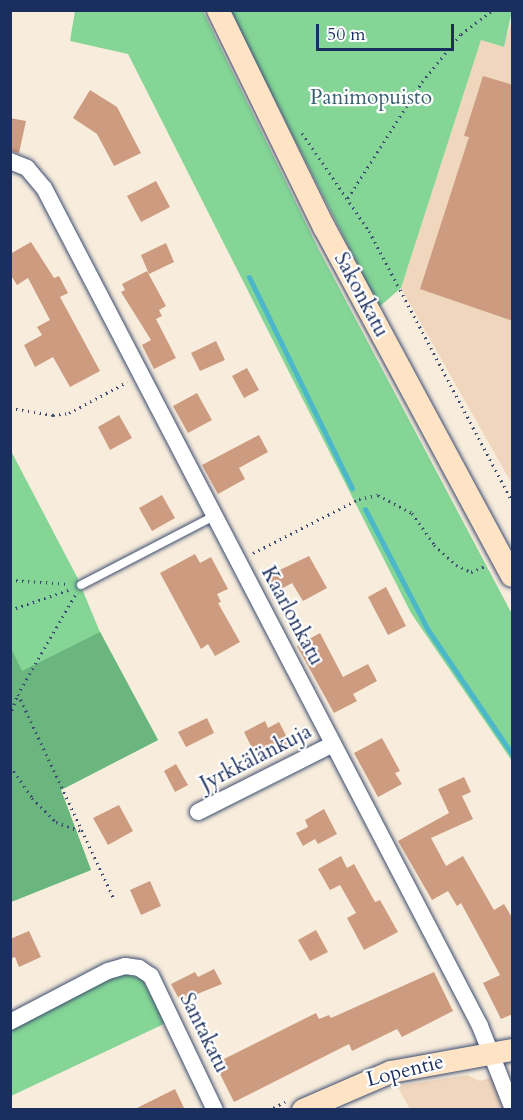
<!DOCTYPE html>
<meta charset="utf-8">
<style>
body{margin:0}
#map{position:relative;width:523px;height:1120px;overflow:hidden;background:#f8eddc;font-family:Cardo,serif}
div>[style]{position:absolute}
.built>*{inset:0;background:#efd6bc}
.green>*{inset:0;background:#84d596}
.forest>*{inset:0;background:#6bb67f}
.stream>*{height:5px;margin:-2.5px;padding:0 2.5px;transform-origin:2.5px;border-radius:2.5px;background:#4db7ca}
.building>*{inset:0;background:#cd9b80}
.path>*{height:3px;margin-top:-1.5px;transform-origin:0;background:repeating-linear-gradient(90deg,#3c4c71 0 1.5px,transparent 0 6px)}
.roads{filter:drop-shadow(0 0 2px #3c4c71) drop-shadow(0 0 2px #3c4c71)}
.lane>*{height:8px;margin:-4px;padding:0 4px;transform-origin:4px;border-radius:4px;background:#fff}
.street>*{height:16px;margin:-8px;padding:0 8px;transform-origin:8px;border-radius:8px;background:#fff}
.secondary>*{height:22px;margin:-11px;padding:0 11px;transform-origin:11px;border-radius:11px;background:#fee4c5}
span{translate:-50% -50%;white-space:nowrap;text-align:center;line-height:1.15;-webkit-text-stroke:4.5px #fff;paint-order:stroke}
.park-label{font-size:21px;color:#3a616f}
.street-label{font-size:21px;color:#1b2f5e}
.frame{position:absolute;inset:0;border:12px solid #1b2f5e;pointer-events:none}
.scale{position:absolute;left:316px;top:24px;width:138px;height:27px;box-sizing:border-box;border:3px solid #1b2f5e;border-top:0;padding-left:8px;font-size:18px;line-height:21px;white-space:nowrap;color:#1b2f5e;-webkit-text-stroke:4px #fff;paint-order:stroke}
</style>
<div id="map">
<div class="built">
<div style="clip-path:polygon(512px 20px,512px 484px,401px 288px,481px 40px,503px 47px)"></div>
<div style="clip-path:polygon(467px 1075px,480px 1081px,497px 1076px,512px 1109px,410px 1109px,397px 1086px)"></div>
</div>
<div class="green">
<div style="clip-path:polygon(75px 11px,203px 11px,318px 248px,512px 614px,512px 761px,411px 613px,128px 54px,70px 41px)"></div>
<div style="clip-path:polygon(230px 11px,512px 11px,504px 47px,481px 40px,401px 288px,379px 307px)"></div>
<div style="clip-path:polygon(10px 449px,77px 577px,100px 632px,158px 740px,61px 790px,91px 870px,11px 902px)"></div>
<div style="clip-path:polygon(125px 974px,142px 979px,166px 1023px,11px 1096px,11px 1029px,112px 976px)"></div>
</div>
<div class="forest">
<div style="clip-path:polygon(100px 632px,158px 740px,61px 790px,91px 870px,11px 902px,11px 648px,22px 671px)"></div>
</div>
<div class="stream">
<div style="left:249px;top:277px;width:235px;rotate:64deg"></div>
<div style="left:365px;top:509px;width:136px;rotate:62.5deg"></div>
<div style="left:428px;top:630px;width:150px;rotate:55.9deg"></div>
</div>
<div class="building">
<div style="clip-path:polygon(483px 76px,513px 85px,513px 321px,420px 289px,469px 137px,464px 136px)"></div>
<div style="clip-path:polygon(90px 90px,117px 107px,141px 153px,114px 166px,97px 134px,73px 118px)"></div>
<div style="clip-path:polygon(10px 118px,26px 121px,19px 153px,10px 151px)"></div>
<div style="clip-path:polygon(156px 181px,170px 207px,141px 222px,127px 196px)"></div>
<div style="clip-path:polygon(31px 242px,54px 278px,59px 276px,68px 293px,60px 297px,100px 371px,70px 387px,53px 357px,35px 367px,24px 345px,42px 335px,37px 327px,50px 320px,28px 278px,17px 285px,10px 274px,10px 254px)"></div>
<div style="clip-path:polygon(166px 243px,174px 262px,149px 274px,141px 255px)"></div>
<div style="clip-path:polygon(147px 271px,166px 306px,159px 310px,162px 316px,156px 319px,176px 358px,154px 369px,142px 345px,151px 340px,121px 292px,125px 290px,122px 284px)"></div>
<div style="clip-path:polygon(216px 341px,225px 360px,200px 371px,191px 353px)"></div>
<div style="clip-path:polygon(247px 368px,259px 390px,244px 398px,232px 376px)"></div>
<div style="clip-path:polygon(197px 393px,212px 420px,188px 433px,173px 406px)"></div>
<div style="clip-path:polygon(119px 415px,132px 438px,110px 450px,98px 427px)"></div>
<div style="clip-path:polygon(259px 435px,268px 452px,239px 468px,245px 479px,218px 494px,202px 465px)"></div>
<div style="clip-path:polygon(162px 495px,175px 518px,152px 531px,139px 508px)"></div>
<div style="clip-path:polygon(195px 554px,200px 563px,211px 557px,228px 589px,217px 594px,221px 602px,218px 603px,240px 642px,215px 656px,208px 644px,201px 649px,160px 573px)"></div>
<div style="clip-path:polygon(309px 556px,327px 588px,303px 601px,292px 583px,272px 594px,263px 578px)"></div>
<div style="clip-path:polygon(386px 587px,406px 626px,388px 635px,368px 597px)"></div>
<div style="clip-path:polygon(320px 633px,343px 677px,368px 664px,377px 681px,353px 694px,357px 701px,334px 713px,297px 646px)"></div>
<div style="clip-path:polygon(207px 718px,214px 733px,186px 747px,178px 732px)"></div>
<div style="clip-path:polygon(265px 721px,268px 728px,279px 722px,291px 745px,268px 757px,263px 747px,254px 752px,244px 732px)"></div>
<div style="clip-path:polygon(382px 738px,400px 771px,395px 773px,402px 784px,378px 797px,354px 753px)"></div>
<div style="clip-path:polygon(176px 764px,188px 785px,175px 792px,164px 771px)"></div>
<div style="clip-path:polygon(464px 777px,471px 792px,462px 796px,473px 819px,431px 838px,446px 866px,463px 856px,494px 910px,504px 904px,513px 919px,513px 1014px,501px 1019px,483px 983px,500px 975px,461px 903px,457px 906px,448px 891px,432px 900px,398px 841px,449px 813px,438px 789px)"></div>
<div style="clip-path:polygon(119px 805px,133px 831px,108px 845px,93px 818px)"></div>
<div style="clip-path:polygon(324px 809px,337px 834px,318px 844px,315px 839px,303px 846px,296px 833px,308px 827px,305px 820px)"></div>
<div style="clip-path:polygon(341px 856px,347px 868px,354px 864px,375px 902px,380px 900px,398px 932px,364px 950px,347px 918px,356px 913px,340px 885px,330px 890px,318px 869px)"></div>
<div style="clip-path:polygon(150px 881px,161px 906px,141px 915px,130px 890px)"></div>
<div style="clip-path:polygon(316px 930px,328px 952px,310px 961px,298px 940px)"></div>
<div style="clip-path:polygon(29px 931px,41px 957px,19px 967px,15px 957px,10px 959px,10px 939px)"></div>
<div style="clip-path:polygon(214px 969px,222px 984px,180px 1001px,171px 984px,195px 972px,198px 977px)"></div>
<div style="clip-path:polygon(434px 972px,453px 1011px,402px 1037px,397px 1029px,352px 1051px,349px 1044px,234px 1102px,218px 1070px,225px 1067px,222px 1060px,316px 1013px,319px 1019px,329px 1015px,331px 1018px)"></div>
<div style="clip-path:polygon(175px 1089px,185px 1110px,133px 1110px)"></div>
</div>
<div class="path">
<div style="left:302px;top:133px;width:119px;rotate:55.6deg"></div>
<div style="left:369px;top:231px;width:306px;rotate:62.1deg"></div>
<div style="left:348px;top:198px;width:138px;rotate:-57.5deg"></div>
<div style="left:422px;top:82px;width:62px;rotate:-50.9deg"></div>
<div style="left:461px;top:34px;width:40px;rotate:-37deg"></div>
<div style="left:10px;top:408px;width:44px;rotate:9.2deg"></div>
<div style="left:53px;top:415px;width:16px;rotate:-7deg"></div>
<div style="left:69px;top:413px;width:66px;rotate:-28.1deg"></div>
<div style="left:253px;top:553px;width:119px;rotate:-27deg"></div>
<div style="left:359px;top:499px;width:19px;rotate:-12deg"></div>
<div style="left:378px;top:495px;width:38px;rotate:28deg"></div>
<div style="left:412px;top:513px;width:39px;rotate:55deg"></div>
<div style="left:434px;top:545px;width:30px;rotate:42deg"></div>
<div style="left:456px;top:565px;width:17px;rotate:25deg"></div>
<div style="left:471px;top:572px;width:15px;rotate:-23deg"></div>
<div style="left:10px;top:580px;width:59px;rotate:3.9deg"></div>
<div style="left:75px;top:595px;width:114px;rotate:119.9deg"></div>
<div style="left:18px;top:694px;width:226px;rotate:64.9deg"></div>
<div style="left:10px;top:610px;width:65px;rotate:-19deg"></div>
<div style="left:10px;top:716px;width:21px;rotate:-71deg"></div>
<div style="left:10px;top:766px;width:39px;rotate:55deg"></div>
<div style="left:32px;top:798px;width:34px;rotate:45deg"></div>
<div style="left:56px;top:822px;width:27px;rotate:20deg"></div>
<div style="left:268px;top:1110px;width:19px;rotate:-25deg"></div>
</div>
<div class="roads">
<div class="lane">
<div style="left:81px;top:585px;width:150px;rotate:-27.4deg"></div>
</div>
<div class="street">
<div style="left:10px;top:161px;width:18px;rotate:22deg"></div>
<div style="left:27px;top:168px;width:26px;rotate:50deg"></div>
<div style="left:44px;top:188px;width:945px;rotate:62.51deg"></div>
<div style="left:480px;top:1026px;width:87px;rotate:68.4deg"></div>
<div style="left:198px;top:812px;width:151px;rotate:-26.7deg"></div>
<div style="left:10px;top:1022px;width:110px;rotate:-27.5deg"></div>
<div style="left:108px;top:971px;width:18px;rotate:-16deg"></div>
<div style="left:125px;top:966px;width:14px;rotate:8deg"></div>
<div style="left:139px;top:968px;width:14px;rotate:34deg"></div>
<div style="left:151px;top:976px;width:148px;rotate:64.5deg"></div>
</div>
<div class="secondary">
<div style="left:218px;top:10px;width:242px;rotate:64deg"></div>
<div style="left:324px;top:227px;width:396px;rotate:61.7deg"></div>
<div style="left:303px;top:1110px;width:96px;rotate:-23.4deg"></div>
<div style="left:391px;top:1072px;width:123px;rotate:-10.3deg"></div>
</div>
</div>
<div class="park-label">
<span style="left:371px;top:98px">Panimopuisto</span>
</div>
<div class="street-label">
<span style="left:361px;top:295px;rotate:62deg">Sakonkatu</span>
<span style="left:292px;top:616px;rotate:62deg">Kaarlonkatu</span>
<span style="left:256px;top:758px;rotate:-27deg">Jyrkkälänkuja</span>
<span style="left:204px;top:1033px;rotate:64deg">Santakatu</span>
<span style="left:405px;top:1071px;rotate:-14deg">Lopentie</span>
</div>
<div class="frame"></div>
<div class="scale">50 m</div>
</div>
